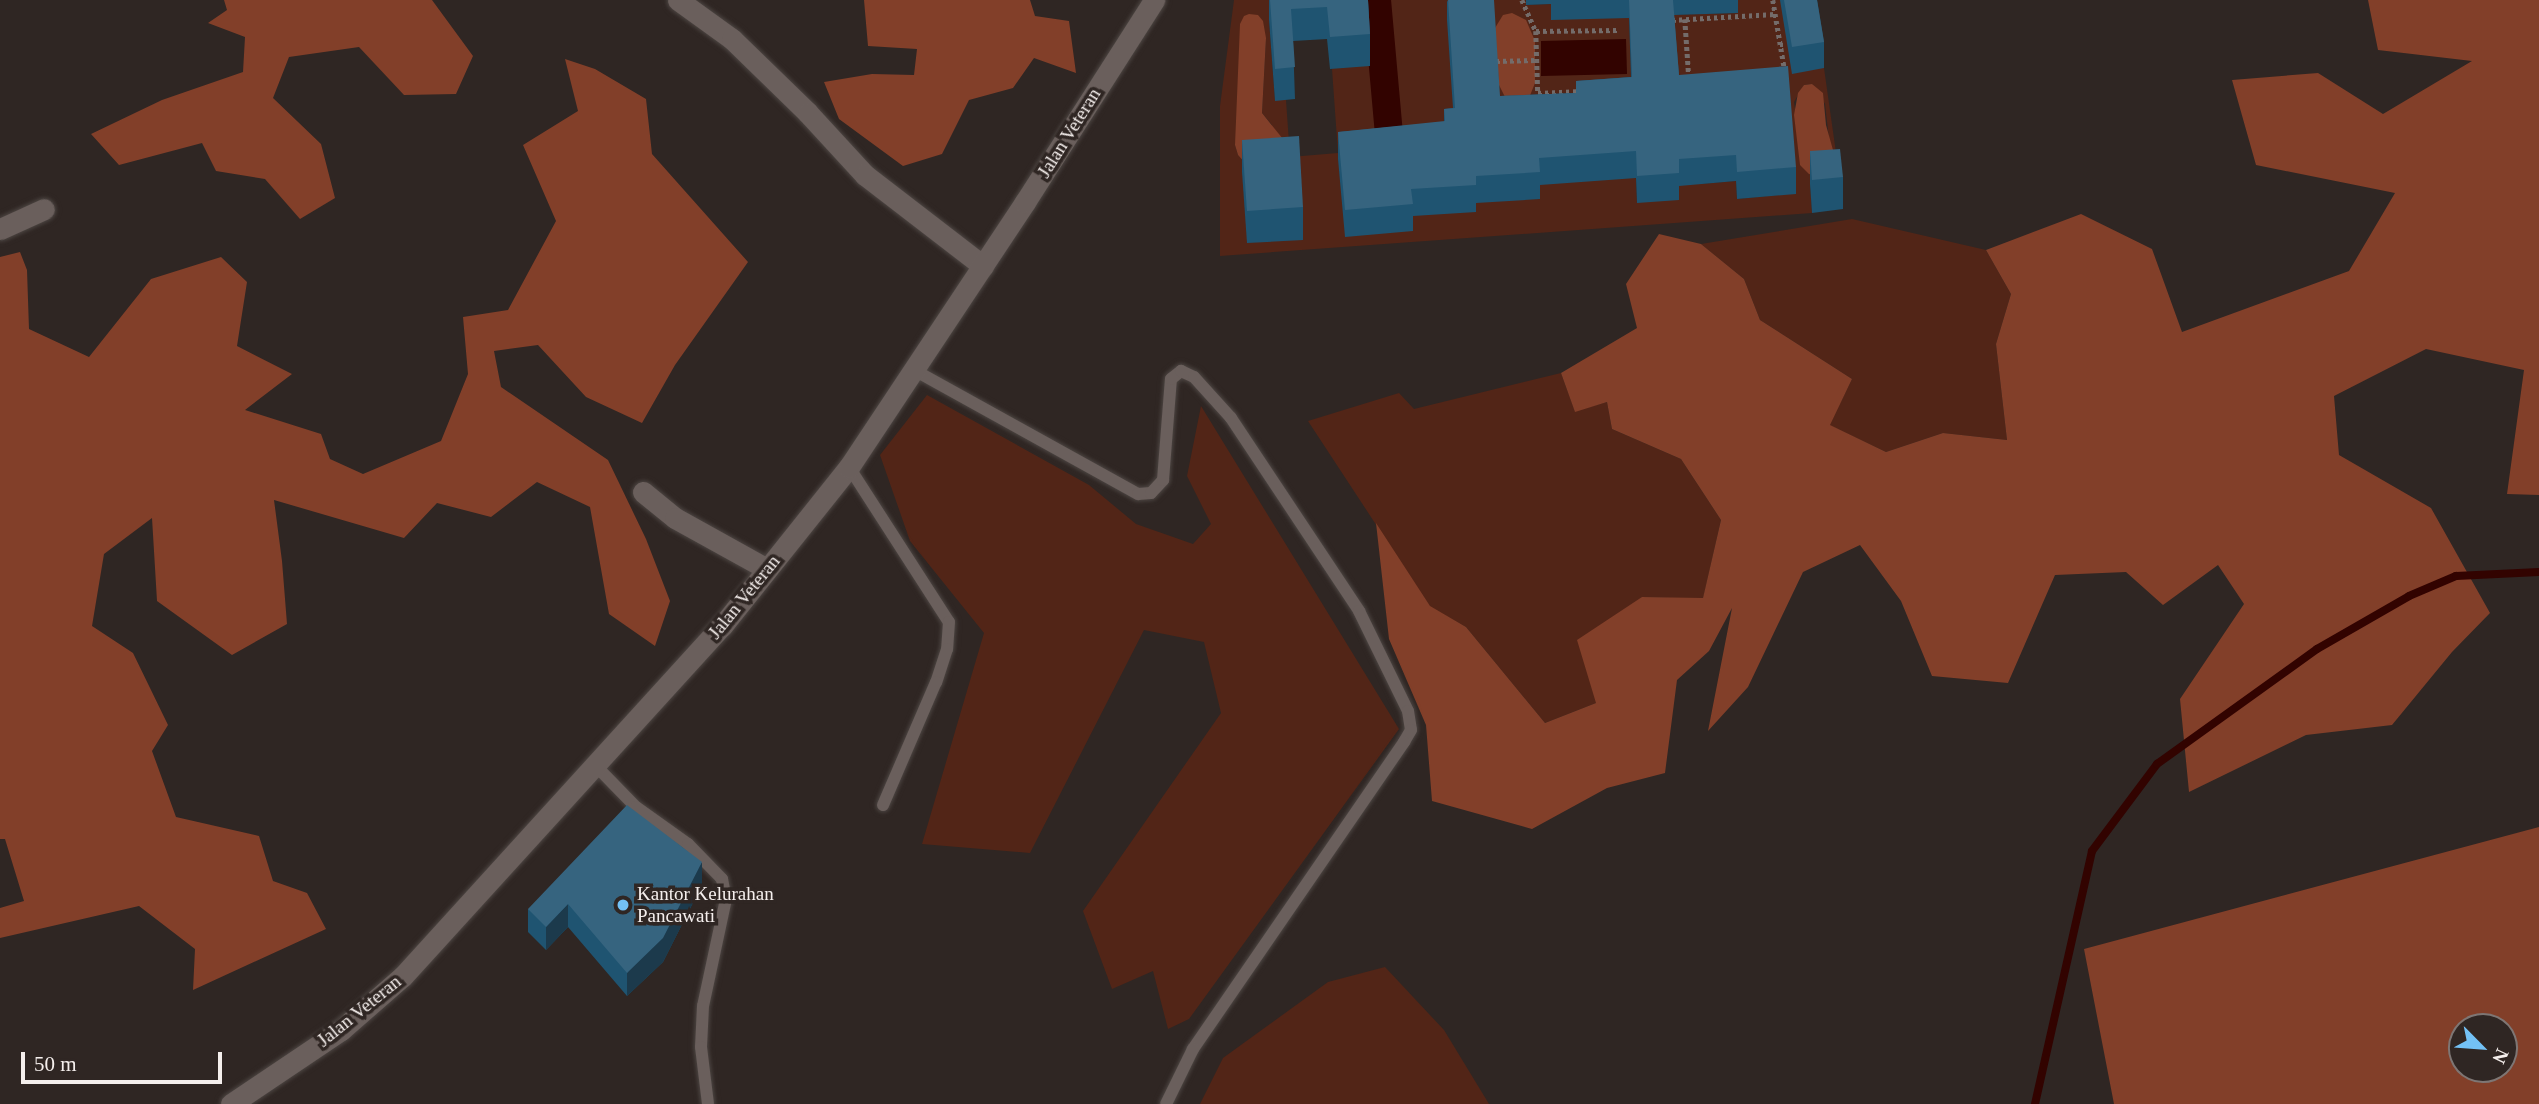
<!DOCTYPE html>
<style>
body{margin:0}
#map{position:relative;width:2539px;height:1104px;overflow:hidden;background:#2f2623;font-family:"Times New Roman",serif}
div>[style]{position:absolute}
.green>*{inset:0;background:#522517}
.forest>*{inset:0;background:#823f29}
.water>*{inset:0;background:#320300}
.stream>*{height:8px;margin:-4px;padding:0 4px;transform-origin:4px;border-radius:4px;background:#320300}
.canal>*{height:28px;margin:-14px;padding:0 14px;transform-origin:14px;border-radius:14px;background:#320300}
.path>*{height:4.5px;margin-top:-2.25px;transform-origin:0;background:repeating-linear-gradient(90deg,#746c6a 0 3.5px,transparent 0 7px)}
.roads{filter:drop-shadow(0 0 2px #4c4542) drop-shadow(0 0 2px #4c4542)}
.lane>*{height:12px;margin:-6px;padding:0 6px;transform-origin:6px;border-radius:6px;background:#6a5f5c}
.street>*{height:21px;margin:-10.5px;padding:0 10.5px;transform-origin:10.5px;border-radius:10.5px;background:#6a5f5c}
.wall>*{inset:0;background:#1f5471}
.shaded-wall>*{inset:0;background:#1c3a4c}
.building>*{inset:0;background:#36647f}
.dots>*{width:19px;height:19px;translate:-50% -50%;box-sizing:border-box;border:4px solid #2f2623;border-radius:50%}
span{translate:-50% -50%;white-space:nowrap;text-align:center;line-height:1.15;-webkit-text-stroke:7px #2f2623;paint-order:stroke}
.street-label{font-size:19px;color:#f5efed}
.poi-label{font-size:19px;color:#f5efed}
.left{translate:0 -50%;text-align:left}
.north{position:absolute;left:2448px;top:1013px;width:70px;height:70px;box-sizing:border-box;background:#2f2623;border:2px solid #7e7674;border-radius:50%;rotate:115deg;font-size:19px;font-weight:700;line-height:28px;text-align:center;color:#f5efed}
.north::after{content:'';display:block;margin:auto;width:24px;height:32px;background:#73c1f5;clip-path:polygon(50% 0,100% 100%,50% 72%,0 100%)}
.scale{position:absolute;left:21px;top:1052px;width:201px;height:32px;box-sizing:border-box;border:4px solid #f5efed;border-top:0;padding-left:9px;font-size:21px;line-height:24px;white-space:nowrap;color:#f5efed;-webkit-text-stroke:5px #2f2623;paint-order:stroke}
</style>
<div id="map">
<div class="green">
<div style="clip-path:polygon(evenodd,1234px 0,1526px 0,1527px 5px,1551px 4px,1629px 18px,1637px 203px,1677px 152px,1700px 184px,1736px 181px,1737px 199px,1796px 193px,1680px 121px,1664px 15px,1738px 13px,1738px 0,1780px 0,1824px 68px,1840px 181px,1810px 184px,1812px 213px,1220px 256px,1220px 106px,1234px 0,1366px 13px,1332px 69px,1338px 153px,1290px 157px,1286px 100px,1275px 100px,1269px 20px,1366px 13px,1234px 0,1266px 38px,1262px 113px,1272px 125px,1245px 163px,1238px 155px,1235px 145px,1266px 38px,1234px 0,1812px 84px,1825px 104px,1829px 139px,1798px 129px,1794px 102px,1804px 85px,1812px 84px)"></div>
<div style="clip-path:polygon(1852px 219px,1986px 250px,2011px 294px,1996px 344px,2007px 440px,1943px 433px,1886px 452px,1829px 425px,1852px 379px,1760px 320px,1744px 279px,1701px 244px)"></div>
<div style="clip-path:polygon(1561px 373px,1575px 411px,1607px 402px,1612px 429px,1681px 459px,1721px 520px,1703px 599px,1642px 597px,1596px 703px,1545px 723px,1466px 627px,1430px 607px,1308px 421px,1399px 393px,1414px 409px)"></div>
<div style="clip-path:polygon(927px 395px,1089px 485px,1136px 524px,1193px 544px,1211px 524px,1187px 476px,1201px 406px,1399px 729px,1189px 1019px,1168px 1029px,1153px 971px,1112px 989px,1083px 911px,1221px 713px,1204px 642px,1144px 630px,1030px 853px,922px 844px,984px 633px,910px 541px,880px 455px)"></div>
<div style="clip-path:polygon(1385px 967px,1444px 1030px,1489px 1104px,1200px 1104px,1223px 1058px,1328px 982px)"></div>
</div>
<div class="forest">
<div style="clip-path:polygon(224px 0,432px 0,473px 56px,456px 94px,404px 95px,359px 47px,289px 57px,273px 98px,321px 144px,335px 198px,300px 219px,265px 179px,216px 171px,202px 143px,119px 165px,91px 134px,162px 100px,243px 72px,245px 37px,208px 23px,227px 10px)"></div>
<div style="clip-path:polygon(864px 0,1030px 0,1035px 16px,1069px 21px,1076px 73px,1034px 58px,1013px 88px,969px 100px,942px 154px,903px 166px,839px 119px,824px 82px,872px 74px,914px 75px,917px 49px,868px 46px)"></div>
<div style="clip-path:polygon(2368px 0,2539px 0,2539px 495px,2507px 494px,2524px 370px,2426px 349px,2334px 396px,2339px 455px,2431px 508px,2490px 613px,2452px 652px,2392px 725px,2306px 735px,2189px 792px,2180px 699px,2244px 604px,2218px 565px,2163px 605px,2126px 572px,2055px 575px,2008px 683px,1932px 676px,1901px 601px,1860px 545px,1803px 572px,1748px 687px,1708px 731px,1732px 608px,1709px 651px,1677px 680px,1665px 773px,1607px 788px,1532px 829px,1432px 801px,1426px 725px,1389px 639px,1376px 523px,1430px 606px,1466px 627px,1545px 723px,1596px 703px,1577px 640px,1642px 597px,1703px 598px,1721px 520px,1681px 459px,1612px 429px,1607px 402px,1575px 412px,1561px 373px,1637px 328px,1626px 284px,1659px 234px,1701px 244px,1744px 279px,1760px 320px,1852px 379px,1830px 425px,1886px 452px,1943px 433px,2007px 440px,1996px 344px,2011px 294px,1986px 250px,2081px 214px,2152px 249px,2182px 332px,2349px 271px,2395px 193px,2256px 165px,2232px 80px,2318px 73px,2383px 114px,2472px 61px,2378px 50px)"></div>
<div style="clip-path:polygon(1512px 13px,1526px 20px,1535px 41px,1535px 83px,1529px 98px,1505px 97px,1499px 85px,1495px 28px,1503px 15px)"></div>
<div style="clip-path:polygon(1249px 14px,1258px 15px,1263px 21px,1266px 38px,1262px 113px,1283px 139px,1245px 163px,1238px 155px,1235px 145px,1240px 24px,1244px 16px)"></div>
<div style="clip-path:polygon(565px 59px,595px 69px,646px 99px,652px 154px,748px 262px,675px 365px,642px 423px,586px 397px,538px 345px,494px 351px,501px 387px,608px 460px,646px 539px,670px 601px,655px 646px,609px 614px,590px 507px,537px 482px,491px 517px,437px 503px,404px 538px,274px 500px,282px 561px,287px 624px,232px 655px,157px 601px,152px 518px,104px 554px,92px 626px,133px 653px,168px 725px,152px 751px,176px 817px,259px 836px,273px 881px,307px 893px,326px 929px,193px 990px,195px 949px,139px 906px,0 938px,0 908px,24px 901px,5px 839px,0 839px,0 257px,20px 252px,27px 270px,29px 329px,89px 357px,151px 279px,221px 257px,247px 282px,237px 346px,292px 374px,245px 410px,321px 434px,330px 459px,363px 474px,441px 441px,468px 374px,463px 317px,508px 310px,556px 221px,523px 145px,578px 111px)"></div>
<div style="clip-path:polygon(1812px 84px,1823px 93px,1826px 125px,1833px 150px,1817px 176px,1809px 174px,1800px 165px,1794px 115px,1798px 93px,1804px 85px)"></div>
<div style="clip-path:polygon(evenodd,2539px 827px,2539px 1104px,2114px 1104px,2084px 949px,2539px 827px,2462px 1027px,2504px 1027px,2504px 1069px,2462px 1069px,2462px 1027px)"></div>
</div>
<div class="water">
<div style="clip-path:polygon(1626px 39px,1627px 74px,1541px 76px,1541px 41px)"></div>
</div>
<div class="stream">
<div style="left:2035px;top:1104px;width:259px;rotate:-77.3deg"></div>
<div style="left:2092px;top:851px;width:109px;rotate:-53.2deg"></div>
<div style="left:2157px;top:764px;width:197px;rotate:-35.7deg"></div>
<div style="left:2317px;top:649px;width:106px;rotate:-29.9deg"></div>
<div style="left:2409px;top:596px;width:51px;rotate:-23.1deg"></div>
<div style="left:2456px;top:576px;width:83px;rotate:-2.8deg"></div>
</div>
<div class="canal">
<div style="left:1377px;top:0;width:135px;rotate:84.9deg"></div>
</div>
<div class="path">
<div style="left:1522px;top:0;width:34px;rotate:66deg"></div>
<div style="left:1536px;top:31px;width:62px;rotate:88.2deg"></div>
<div style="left:1538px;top:93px;width:44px;rotate:-2.6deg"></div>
<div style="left:1773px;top:0;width:73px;rotate:80.5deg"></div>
<div style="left:1685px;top:19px;width:58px;rotate:86.1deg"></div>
<div style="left:1672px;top:20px;width:103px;rotate:-3.3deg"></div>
<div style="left:1536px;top:31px;width:83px;rotate:-0.7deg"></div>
<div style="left:1780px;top:45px;width:7px"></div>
<div style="left:1496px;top:61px;width:41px;rotate:-1.4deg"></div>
</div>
<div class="roads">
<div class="lane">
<div style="left:914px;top:370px;width:256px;rotate:29deg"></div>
<div style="left:1138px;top:494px;width:13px;rotate:-4deg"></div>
<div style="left:1151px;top:493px;width:18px;rotate:-47deg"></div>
<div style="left:1163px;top:480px;width:101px;rotate:-85.5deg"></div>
<div style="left:1171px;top:379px;width:13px;rotate:-39deg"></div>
<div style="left:1181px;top:371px;width:14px;rotate:25deg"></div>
<div style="left:1194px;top:377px;width:55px;rotate:47.9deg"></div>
<div style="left:1231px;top:418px;width:232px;rotate:56.4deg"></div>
<div style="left:1359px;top:611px;width:111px;rotate:63.9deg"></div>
<div style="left:1408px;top:711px;width:19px;rotate:81deg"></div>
<div style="left:1411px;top:730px;width:14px;rotate:120deg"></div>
<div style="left:1404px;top:742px;width:373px;rotate:124.5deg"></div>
<div style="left:1193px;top:1049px;width:61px;rotate:116.1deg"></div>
<div style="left:849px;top:467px;width:184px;rotate:57.2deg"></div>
<div style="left:949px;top:622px;width:27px;rotate:94deg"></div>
<div style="left:947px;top:649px;width:35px;rotate:108deg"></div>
<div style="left:936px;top:682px;width:134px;rotate:113.3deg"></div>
<div style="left:594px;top:764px;width:60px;rotate:45.7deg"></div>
<div style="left:636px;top:807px;width:64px;rotate:35.4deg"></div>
<div style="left:688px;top:844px;width:49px;rotate:45.8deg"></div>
<div style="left:722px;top:879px;width:20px;rotate:79deg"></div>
<div style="left:726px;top:899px;width:109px;rotate:102.1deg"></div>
<div style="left:703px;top:1006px;width:41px;rotate:92.8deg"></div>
<div style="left:701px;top:1047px;width:57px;rotate:83deg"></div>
</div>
<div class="street">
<div style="left:678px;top:0;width:67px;rotate:35.8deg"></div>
<div style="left:732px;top:39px;width:106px;rotate:44.2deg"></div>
<div style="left:808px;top:113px;width:84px;rotate:47.4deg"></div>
<div style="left:865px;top:175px;width:149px;rotate:37.6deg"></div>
<div style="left:0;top:229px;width:48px;rotate:-24.4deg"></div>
<div style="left:643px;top:492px;width:41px;rotate:39.1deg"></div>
<div style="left:675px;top:518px;width:105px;rotate:29deg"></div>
<div style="left:231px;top:1104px;width:133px;rotate:-33.9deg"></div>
<div style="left:341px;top:1030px;width:82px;rotate:-41.1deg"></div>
<div style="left:403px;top:976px;width:474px;rotate:-47.7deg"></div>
<div style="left:722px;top:626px;width:203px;rotate:-51.4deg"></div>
<div style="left:849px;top:467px;width:318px;rotate:-56.4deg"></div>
<div style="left:1025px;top:202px;width:240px;rotate:-57.4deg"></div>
</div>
</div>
<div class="wall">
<div style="clip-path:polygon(1269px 0,1368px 0,1370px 34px,1370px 66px,1330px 69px,1327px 39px,1293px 41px,1295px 99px,1275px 101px,1269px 20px)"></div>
<div style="clip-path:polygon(1447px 0,1500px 96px,1576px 93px,1576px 81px,1631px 77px,1629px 18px,1551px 20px,1551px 4px,1526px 5px,1526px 0,1738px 0,1738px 13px,1674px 15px,1679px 75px,1796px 167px,1796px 194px,1737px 199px,1736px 181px,1679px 186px,1679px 200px,1637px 203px,1636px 178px,1540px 185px,1540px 199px,1476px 203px,1476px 212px,1413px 216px,1413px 231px,1345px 237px,1338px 159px,1338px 132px,1444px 122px,1444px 109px,1453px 108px,1447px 20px)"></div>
<div style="clip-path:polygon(1780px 0,1817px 0,1824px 42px,1824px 68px,1792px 74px)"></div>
<div style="clip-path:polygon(1242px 140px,1303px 207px,1303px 240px,1247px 243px,1242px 172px)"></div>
<div style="clip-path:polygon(1810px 151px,1843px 177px,1843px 209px,1812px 213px,1810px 184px)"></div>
<div style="clip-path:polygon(702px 885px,663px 962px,627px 996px,568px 927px,546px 950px,528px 932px,528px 909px)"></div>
</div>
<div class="shaded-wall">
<div style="clip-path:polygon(702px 862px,702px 885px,663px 962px,627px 996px,627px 973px)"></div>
<div style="clip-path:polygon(568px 904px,568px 927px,546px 950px,546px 927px)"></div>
</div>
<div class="building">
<div style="clip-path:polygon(1270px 0,1368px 0,1370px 34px,1330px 37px,1327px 7px,1291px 9px,1295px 67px,1275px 69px)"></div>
<div style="clip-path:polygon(1448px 0,1494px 0,1500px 96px,1576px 93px,1576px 81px,1632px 77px,1629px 0,1673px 0,1679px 75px,1788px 66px,1796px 167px,1737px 172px,1736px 155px,1679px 159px,1679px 173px,1637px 176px,1636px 151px,1539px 158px,1540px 172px,1476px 176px,1476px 185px,1411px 189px,1413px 204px,1345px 210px,1338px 132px,1445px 121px,1444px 109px,1455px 108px)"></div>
<div style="clip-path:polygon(1784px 0,1817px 0,1824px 42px,1792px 47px)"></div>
<div style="clip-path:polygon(1299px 136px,1303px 207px,1247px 211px,1242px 140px)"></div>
<div style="clip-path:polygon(1840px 149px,1843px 177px,1812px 180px,1810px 151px)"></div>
<div style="clip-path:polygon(627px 805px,702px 862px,663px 938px,627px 973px,568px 904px,546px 927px,528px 909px)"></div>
</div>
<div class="dots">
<div style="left:623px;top:905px;background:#73c1f5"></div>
</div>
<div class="street-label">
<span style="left:1069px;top:133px;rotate:-58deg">Jalan Veteran</span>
<span style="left:744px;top:597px;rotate:-51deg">Jalan Veteran</span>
<span style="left:359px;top:1011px;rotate:-39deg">Jalan Veteran</span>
</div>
<div class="poi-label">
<span class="left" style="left:637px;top:905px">Kantor Kelurahan<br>Pancawati</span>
</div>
<div class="north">N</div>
<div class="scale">50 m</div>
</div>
